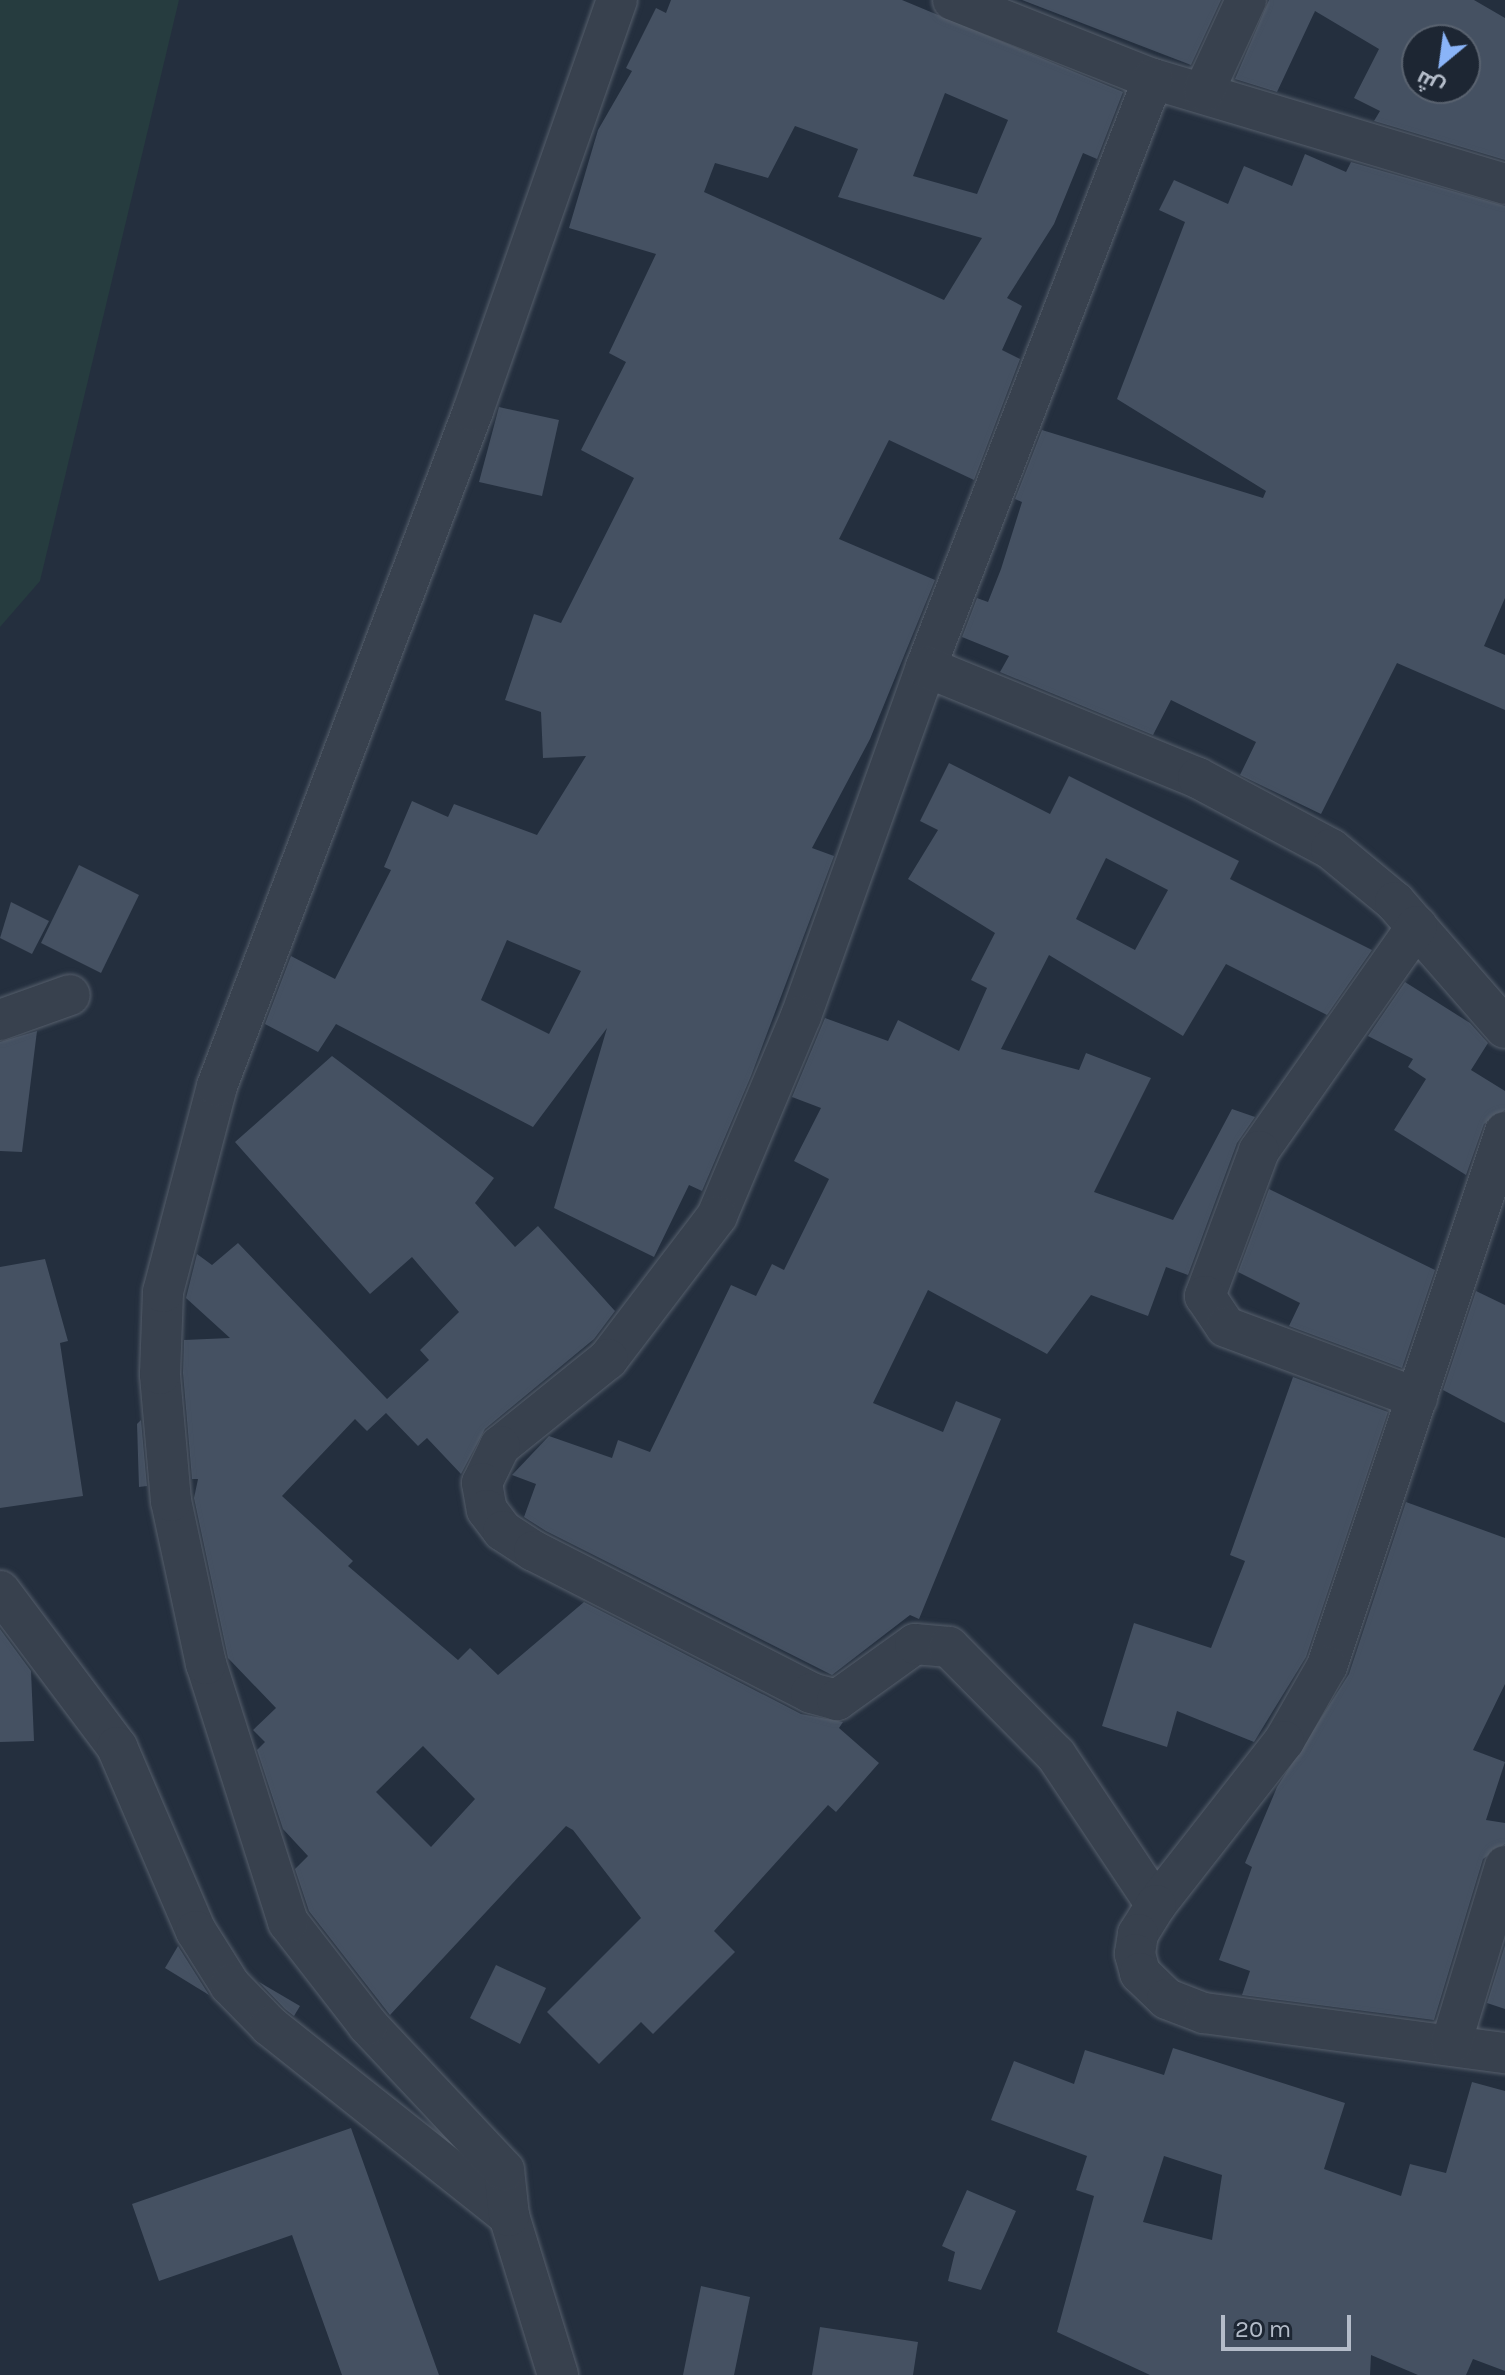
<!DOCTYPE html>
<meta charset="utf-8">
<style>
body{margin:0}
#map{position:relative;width:1505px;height:2375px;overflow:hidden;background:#242f3e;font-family:Karla,Cairo,sans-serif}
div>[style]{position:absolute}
.green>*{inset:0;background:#263c3f}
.building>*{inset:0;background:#455162}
.roads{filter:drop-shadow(0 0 2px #565f6c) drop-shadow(0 0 2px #565f6c)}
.minor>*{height:40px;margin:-20px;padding:0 20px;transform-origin:20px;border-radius:20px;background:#38414e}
span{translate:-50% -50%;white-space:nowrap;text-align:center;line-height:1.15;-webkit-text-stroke:6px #1d2633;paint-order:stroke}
.north{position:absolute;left:1401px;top:24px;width:80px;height:80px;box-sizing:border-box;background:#1d2633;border:2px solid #59626f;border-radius:50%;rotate:209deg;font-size:22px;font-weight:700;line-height:32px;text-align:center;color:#b4bcc9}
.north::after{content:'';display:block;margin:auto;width:28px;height:36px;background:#8ab4f8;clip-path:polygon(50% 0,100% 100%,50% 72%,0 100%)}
.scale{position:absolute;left:1221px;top:2315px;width:130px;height:36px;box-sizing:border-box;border:4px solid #b4bcc9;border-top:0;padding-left:10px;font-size:24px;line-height:28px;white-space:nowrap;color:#b4bcc9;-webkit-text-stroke:6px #1d2633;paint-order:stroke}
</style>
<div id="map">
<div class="green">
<div style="clip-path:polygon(0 0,179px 0,40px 581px,0 627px)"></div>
</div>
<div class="building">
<div style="clip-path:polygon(evenodd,671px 0,902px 0,1123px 92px,1097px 159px,1083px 153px,1054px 224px,1007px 298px,1022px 306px,1002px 350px,1020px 359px,974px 480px,889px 440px,839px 539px,935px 580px,870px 739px,812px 848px,834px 856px,751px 1076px,702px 1191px,689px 1185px,654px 1257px,554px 1208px,607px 1028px,533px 1127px,336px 1024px,318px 1052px,265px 1024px,291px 956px,335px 979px,391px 870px,384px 867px,412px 801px,448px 817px,454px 804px,537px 835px,586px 756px,543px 758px,541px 712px,505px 700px,534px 614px,561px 623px,634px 478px,581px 450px,626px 362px,609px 353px,656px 254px,569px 228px,598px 130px,632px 71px,626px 68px,656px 8px,666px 13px,671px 0,945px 93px,1008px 120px,977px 194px,913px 176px,945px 93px,671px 0,795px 126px,858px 149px,838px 197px,982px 238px,944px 300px,704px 192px,715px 163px,768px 178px,795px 126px,671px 0,507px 940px,581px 971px,549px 1034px,481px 1000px,507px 940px)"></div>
<div style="clip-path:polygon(1022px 0,1221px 0,1191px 65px)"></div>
<div style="clip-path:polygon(evenodd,1269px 0,1474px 0,1505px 18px,1505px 160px,1374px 121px,1380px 111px,1354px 98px,1379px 49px,1315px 11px,1277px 92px,1235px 79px,1269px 0,1417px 40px,1465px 40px,1465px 88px,1417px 88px,1417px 40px)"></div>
<div style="clip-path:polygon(1305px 154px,1346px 172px,1351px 162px,1505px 206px,1505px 598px,1484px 646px,1505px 655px,1505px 710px,1397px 663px,1321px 814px,1240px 775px,1256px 742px,1171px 700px,1153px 735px,1000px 672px,1009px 656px,962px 637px,977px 598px,988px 602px,1001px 569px,1022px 502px,1015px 499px,1042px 430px,1263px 498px,1266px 491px,1117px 399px,1185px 222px,1159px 210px,1174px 180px,1228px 204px,1244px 166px,1292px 186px)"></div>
<div style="clip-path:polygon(499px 407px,559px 420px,542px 496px,479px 482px)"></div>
<div style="clip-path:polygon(evenodd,949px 763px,1050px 814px,1069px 776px,1239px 861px,1230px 879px,1372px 950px,1327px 1015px,1226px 964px,1183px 1036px,1049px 955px,1001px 1049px,1079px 1070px,1086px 1053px,1151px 1078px,1094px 1192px,1173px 1220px,1232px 1109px,1255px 1117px,1237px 1143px,1188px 1275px,1166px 1267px,1148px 1316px,1091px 1295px,1047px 1354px,928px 1290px,873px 1403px,943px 1432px,956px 1401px,1001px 1419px,919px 1619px,910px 1615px,832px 1675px,546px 1531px,524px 1517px,536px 1484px,512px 1475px,549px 1436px,612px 1458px,618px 1440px,650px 1452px,731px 1285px,756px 1296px,772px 1264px,784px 1270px,829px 1179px,794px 1161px,821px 1108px,792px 1097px,825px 1018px,888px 1041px,898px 1020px,959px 1051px,987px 988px,971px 980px,995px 933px,908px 879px,938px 830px,920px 821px,949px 763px,1106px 858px,1168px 890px,1135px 950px,1076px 919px,1106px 858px)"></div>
<div style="clip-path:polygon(79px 865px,139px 895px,101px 973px,41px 943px)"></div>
<div style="clip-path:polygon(11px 902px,49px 921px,32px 954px,0 938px)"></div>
<div style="clip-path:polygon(1405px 982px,1470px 1023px,1488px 1043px,1471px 1070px,1505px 1091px,1505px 1110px,1484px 1124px,1466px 1175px,1394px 1130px,1426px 1079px,1408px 1067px,1413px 1059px,1368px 1036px)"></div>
<div style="clip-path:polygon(37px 1031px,22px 1152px,0 1151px,0 1042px)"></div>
<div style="clip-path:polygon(evenodd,332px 1056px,494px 1178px,475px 1203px,515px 1247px,538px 1226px,615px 1311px,594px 1339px,485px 1429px,461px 1474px,427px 1438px,418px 1446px,386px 1413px,367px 1431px,355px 1419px,282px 1496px,353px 1561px,348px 1566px,458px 1660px,470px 1648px,498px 1675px,584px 1602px,801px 1714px,843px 1722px,839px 1728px,879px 1763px,836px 1812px,828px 1805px,714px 1931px,735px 1952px,653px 2034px,641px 2022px,599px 2064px,547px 2012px,641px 1918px,573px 1830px,566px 1826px,390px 2015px,309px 1911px,295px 1869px,308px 1856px,283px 1829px,257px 1750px,265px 1742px,253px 1730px,276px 1708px,228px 1658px,194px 1498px,198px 1479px,192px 1479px,183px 1373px,184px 1340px,230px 1338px,186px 1298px,197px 1254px,212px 1265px,238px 1243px,387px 1399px,429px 1360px,420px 1350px,459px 1312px,412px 1257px,370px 1294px,235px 1142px,332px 1056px,423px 1746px,475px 1799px,431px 1847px,376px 1792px,423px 1746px)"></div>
<div style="clip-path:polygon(1269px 1189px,1435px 1270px,1402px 1368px,1289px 1326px,1300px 1303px,1238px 1272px)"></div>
<div style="clip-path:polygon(45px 1259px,68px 1341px,60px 1343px,83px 1496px,0 1508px,0 1267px)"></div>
<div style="clip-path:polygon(1476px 1291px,1505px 1305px,1505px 1423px,1443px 1390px)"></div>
<div style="clip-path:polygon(1293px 1377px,1388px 1412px,1306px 1657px,1254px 1742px,1177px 1711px,1167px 1747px,1102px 1726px,1134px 1623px,1211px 1648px,1245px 1561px,1230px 1555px)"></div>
<div style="clip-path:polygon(141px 1420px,147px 1486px,139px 1487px,137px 1424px)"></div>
<div style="clip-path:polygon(1406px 1502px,1505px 1538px,1505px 1684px,1473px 1750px,1505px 1762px,1486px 1820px,1505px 1823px,1505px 1844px,1483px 1859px,1434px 2020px,1242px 1995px,1250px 1971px,1219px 1960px,1252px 1867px,1245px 1863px,1277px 1787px,1349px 1674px)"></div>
<div style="clip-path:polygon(0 1629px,31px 1671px,34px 1741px,0 1742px)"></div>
<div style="clip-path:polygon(1505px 1945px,1505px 2009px,1487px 2003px)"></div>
<div style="clip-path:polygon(178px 1946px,209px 1995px,165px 1968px)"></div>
<div style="clip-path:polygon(496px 1965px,546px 1988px,520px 2044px,470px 2018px)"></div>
<div style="clip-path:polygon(259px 1982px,300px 2006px,294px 2016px,285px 2009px)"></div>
<div style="clip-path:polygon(evenodd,1173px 2048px,1345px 2103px,1324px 2169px,1401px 2196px,1410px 2164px,1446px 2173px,1472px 2082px,1505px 2091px,1505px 2371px,1473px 2359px,1466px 2375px,1418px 2375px,1371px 2355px,1370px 2375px,1150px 2375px,1057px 2332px,1094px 2196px,1076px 2190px,1087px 2156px,991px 2120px,1014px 2061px,1074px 2084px,1085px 2050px,1164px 2075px,1173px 2048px,1164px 2156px,1222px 2175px,1212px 2240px,1143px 2222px,1164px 2156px)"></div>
<div style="clip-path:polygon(351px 2128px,439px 2375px,342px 2375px,292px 2235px,159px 2281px,132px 2204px)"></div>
<div style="clip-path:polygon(967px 2190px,1016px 2211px,981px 2290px,948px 2281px,955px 2252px,942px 2246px)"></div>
<div style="clip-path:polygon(701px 2286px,750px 2297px,734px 2375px,683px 2375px)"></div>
<div style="clip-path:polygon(820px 2327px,918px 2342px,913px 2375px,812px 2375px)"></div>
</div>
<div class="roads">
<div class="minor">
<div style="left:953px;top:0;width:215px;rotate:21.6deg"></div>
<div style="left:1153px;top:79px;width:367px;rotate:16.6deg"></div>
<div style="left:1153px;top:79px;width:630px;rotate:111.11deg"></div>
<div style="left:926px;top:667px;width:371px;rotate:109.7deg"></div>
<div style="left:801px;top:1016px;width:217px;rotate:112.8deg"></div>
<div style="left:717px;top:1216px;width:180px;rotate:127.3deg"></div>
<div style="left:608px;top:1359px;width:139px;rotate:141.1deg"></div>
<div style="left:500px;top:1446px;width:41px;rotate:115.9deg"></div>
<div style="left:482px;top:1483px;width:27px;rotate:80deg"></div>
<div style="left:487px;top:1510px;width:26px;rotate:53deg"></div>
<div style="left:503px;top:1531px;width:37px;rotate:33deg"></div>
<div style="left:534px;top:1551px;width:311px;rotate:27.1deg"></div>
<div style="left:811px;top:1693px;width:27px;rotate:15deg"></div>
<div style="left:837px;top:1700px;width:96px;rotate:-35.7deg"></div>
<div style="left:915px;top:1644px;width:34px;rotate:5deg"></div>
<div style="left:949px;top:1647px;width:152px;rotate:45.3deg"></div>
<div style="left:1056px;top:1755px;width:180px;rotate:56.3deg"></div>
<div style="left:1204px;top:91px;width:100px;rotate:-65.2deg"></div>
<div style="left:926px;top:667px;width:294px;rotate:22.2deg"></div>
<div style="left:1198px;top:778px;width:151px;rotate:28.1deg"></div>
<div style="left:1331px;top:849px;width:83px;rotate:39.6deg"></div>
<div style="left:1395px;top:902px;width:167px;rotate:48.9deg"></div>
<div style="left:1417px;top:926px;width:275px;rotate:125.1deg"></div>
<div style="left:1259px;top:1151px;width:155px;rotate:110.4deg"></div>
<div style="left:1205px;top:1296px;width:37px;rotate:56deg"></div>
<div style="left:1226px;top:1327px;width:204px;rotate:20.4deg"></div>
<div style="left:0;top:1020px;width:74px;rotate:-19.7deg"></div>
<div style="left:1505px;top:1132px;width:563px;rotate:108.43deg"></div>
<div style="left:1327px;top:1666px;width:86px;rotate:119.8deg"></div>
<div style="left:1284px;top:1741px;width:208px;rotate:128deg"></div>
<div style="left:1156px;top:1905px;width:34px;rotate:122deg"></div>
<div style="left:1138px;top:1934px;width:20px;rotate:99deg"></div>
<div style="left:1135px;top:1954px;width:20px;rotate:75deg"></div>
<div style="left:1140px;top:1973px;width:37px;rotate:44deg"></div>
<div style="left:1167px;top:1999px;width:40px;rotate:21deg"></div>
<div style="left:1204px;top:2013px;width:304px;rotate:7.6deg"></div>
<div style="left:0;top:1591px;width:195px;rotate:53.1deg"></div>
<div style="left:117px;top:1747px;width:200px;rotate:66.8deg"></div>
<div style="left:196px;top:1931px;width:64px;rotate:57.8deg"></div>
<div style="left:230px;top:1985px;width:57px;rotate:45.7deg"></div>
<div style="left:270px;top:2026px;width:305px;rotate:38.5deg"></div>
<div style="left:1451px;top:2044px;width:186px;rotate:-73.1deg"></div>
<div style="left:558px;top:2375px;width:166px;rotate:-107.1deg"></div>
<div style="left:509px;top:2216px;width:46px;rotate:-96.2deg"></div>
<div style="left:504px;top:2170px;width:199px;rotate:-133.2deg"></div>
<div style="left:368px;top:2025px;width:130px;rotate:-127.8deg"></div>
<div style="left:288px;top:1922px;width:271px;rotate:-107.6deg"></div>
<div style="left:206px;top:1664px;width:167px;rotate:-102.1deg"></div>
<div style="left:171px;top:1501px;width:127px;rotate:-95deg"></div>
<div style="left:160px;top:1374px;width:82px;rotate:-87.9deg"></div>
<div style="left:163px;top:1292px;width:213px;rotate:-75.3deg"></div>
<div style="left:217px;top:1086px;width:722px;rotate:-69.23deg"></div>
<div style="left:473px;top:411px;width:435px;rotate:-70.7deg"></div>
</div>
</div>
<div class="north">ش</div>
<div class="scale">20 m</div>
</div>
